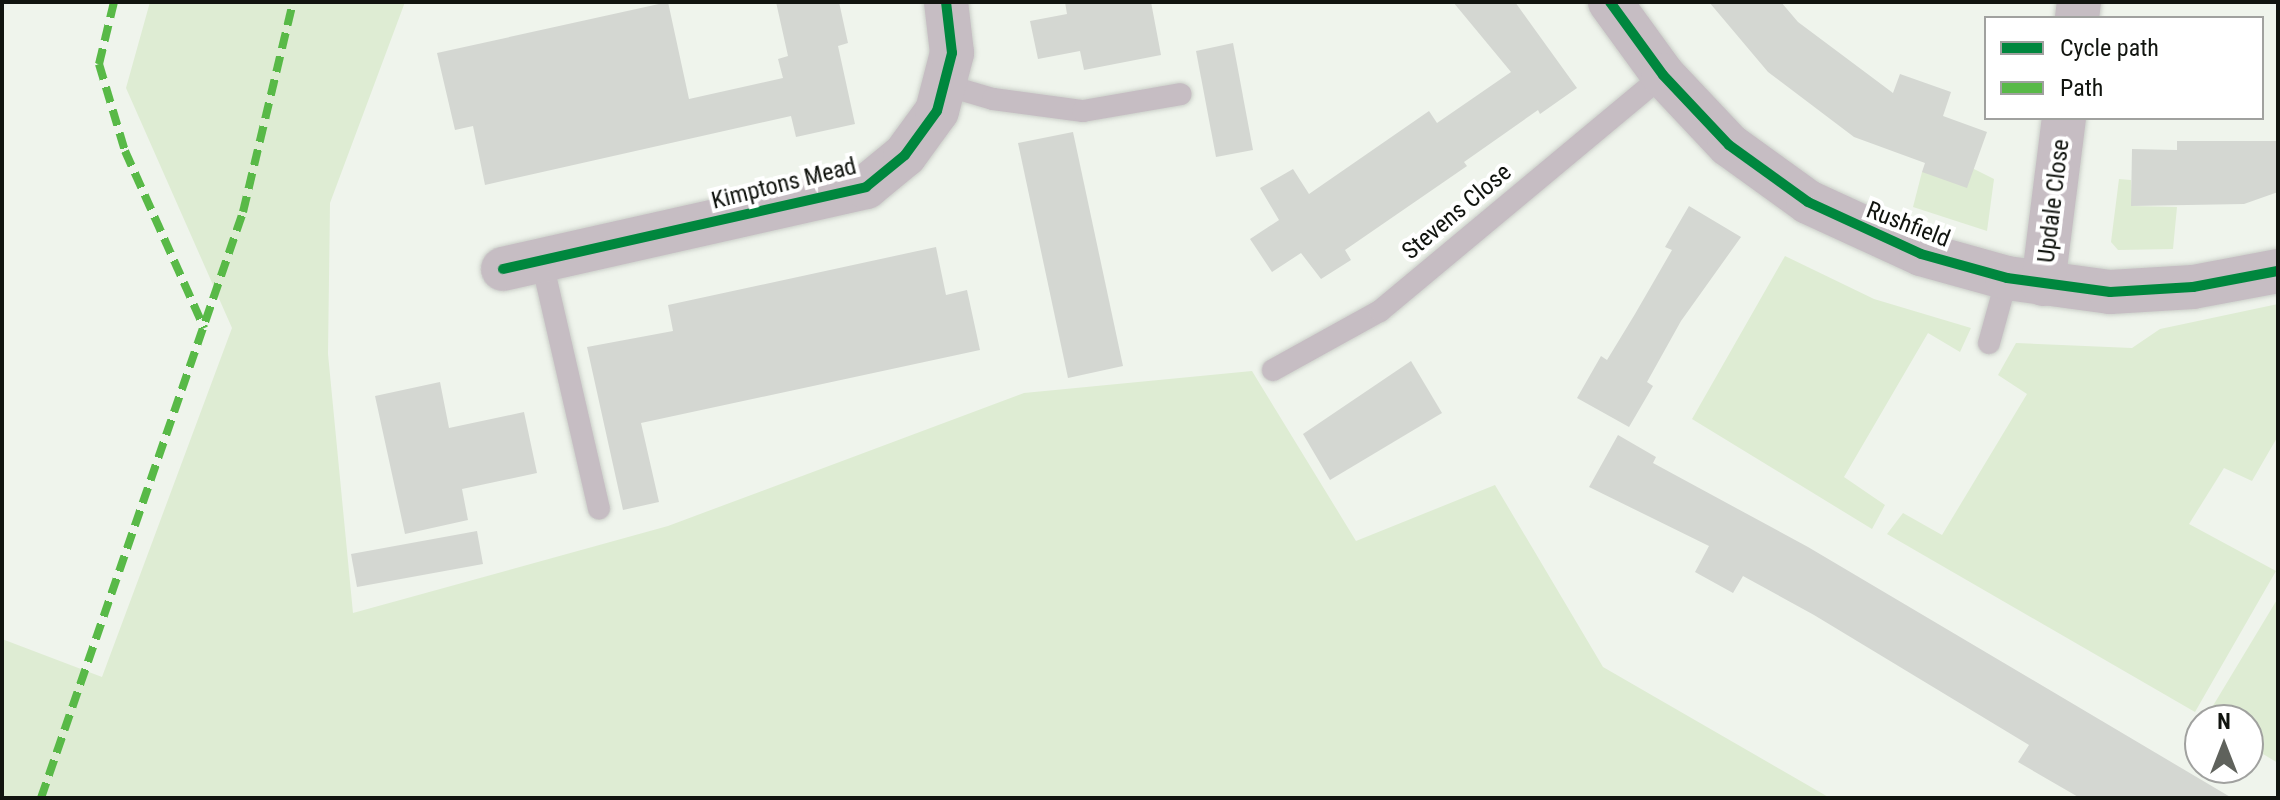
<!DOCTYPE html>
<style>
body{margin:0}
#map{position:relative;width:2280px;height:800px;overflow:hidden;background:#eff4ec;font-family:"Roboto Condensed",sans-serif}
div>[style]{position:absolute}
.green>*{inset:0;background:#deecd3}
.building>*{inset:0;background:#d4d7d2}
.roads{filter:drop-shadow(0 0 2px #cbcfc9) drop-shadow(0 0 2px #cbcfc9)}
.lane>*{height:22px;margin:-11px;padding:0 11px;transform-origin:11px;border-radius:11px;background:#c6bdc3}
.street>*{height:44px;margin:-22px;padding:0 22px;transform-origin:22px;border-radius:22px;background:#c6bdc3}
.quiet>*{height:8px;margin-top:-4px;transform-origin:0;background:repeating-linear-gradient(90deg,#58b947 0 16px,transparent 0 24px)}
.cycleway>*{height:10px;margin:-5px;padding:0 5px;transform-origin:5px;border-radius:5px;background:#00873e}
span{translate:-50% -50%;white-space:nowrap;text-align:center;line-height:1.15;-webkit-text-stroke:8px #fff;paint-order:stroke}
.street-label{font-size:24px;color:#11140f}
.frame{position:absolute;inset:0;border:4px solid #11140f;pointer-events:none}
.legend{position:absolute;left:1984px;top:16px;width:280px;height:104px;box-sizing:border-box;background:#fff;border:2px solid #a0a19f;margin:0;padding:10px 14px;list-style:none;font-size:24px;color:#11140f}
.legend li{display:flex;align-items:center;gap:16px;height:40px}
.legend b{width:40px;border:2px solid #a0a19f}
.north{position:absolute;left:2184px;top:704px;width:80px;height:80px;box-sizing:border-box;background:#fff;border:2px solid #a0a19f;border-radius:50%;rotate:0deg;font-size:22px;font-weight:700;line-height:32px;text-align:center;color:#11140f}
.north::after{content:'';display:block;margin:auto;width:28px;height:36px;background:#5f625c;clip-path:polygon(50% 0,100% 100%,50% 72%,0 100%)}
</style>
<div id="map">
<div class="green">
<div style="clip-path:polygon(150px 2px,405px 2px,330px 203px,328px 354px,353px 613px,668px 526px,1024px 393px,1252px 371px,1356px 541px,1495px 485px,1603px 667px,1830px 798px,2px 798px,2px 639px,102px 677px,232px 328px,126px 88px)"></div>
<div style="clip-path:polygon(1974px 169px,1994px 179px,1987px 231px,1913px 207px,1922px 172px)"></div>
<div style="clip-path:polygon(2119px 179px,2131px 180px,2132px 206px,2177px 207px,2173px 249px,2118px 250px,2111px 242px)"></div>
<div style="clip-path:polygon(1785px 256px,1874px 299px,1971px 328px,1960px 352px,1928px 333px,1844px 477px,1885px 505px,1872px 529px,1692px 419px)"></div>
<div style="clip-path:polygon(2278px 304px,2278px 436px,2252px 481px,2224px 468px,2189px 524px,2276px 571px,2195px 712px,1887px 534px,1903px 513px,1942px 535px,2027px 394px,1998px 375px,2016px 343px,2132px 348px,2160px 329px)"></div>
<div style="clip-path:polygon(2278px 598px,2278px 763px,2248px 745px,2248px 720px,2205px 719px)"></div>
</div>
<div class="building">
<div style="clip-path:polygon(668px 2px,689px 99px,783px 78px,778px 59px,788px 56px,776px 2px,839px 2px,848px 43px,838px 46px,855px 124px,796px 137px,791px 116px,485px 185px,473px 126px,455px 130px,437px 53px)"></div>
<div style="clip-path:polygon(1065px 2px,1151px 2px,1161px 55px,1084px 70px,1080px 51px,1038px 59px,1030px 21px,1067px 14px)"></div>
<div style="clip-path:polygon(1453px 2px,1515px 2px,1577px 88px,1540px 114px,1538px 110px,1464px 162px,1467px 166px,1345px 250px,1351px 260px,1321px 279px,1301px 253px,1272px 272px,1250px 239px,1279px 220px,1260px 188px,1293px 169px,1309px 194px,1429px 111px,1437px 123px,1511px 72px)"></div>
<div style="clip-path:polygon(1709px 2px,1781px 2px,1798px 22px,1893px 93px,1900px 74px,1951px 92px,1943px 116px,1987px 132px,1967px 188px,1922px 172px,1925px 163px,1854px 137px,1768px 72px)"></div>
<div style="clip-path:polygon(1233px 43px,1253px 150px,1216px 157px,1196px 51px)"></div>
<div style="clip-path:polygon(1073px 132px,1123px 366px,1068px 378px,1018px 143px)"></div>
<div style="clip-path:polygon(2177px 141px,2278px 141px,2278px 192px,2244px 204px,2131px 206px,2132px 149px,2177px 150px)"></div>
<div style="clip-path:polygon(1689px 206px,1741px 237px,1681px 321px,1647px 382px,1653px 386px,1629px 427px,1577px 398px,1601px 356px,1607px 360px,1635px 314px,1672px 250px,1665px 247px)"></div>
<div style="clip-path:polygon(936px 247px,946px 295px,967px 290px,980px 350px,641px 423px,659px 502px,623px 510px,587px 347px,673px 331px,668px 305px)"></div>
<div style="clip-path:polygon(1411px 361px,1442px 413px,1330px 480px,1303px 434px)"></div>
<div style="clip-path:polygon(440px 382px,449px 428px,524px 412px,537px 473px,462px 489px,468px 520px,405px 534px,375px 396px)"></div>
<div style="clip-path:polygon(1618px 435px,1656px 457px,1653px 463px,1808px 547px,2232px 798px,2080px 798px,2018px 762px,2029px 745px,1814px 615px,1743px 576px,1733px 593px,1695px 572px,1709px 546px,1589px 487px)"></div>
<div style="clip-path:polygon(477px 531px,483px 564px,357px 587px,351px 554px)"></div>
</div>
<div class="roads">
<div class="lane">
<div style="left:945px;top:85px;width:50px;rotate:16.3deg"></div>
<div style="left:993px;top:99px;width:91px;rotate:7.6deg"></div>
<div style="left:1083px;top:111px;width:99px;rotate:-9.8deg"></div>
<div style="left:542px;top:262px;width:253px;rotate:77deg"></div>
<div style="left:1989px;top:343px;width:67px;rotate:-74.5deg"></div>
<div style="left:1273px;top:370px;width:122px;rotate:-28.9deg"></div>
<div style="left:1380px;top:311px;width:368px;rotate:-39.8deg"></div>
</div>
<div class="street">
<div style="left:1610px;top:2px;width:90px;rotate:54deg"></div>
<div style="left:1663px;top:75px;width:96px;rotate:46.7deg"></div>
<div style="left:1729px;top:145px;width:97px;rotate:35.8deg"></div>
<div style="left:1808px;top:202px;width:124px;rotate:24.7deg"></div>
<div style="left:1921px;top:254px;width:89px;rotate:15.6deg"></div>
<div style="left:2007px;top:278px;width:104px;rotate:7.7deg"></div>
<div style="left:2110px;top:292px;width:83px;rotate:-3.4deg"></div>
<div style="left:2193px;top:287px;width:86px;rotate:-10.7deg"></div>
<div style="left:2077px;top:18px;width:16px;rotate:-83deg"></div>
<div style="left:503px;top:269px;width:372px;rotate:-12.7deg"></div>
<div style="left:866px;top:187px;width:50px;rotate:-39.4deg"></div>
<div style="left:905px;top:155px;width:54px;rotate:-54deg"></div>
<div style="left:937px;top:111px;width:60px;rotate:-75.5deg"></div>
<div style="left:952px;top:53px;width:51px;rotate:-96.7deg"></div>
<div style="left:2043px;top:284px;width:167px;rotate:-82.8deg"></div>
</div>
</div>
<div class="quiet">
<div style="left:114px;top:2px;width:64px;rotate:103.6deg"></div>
<div style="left:99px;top:64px;width:91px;rotate:73.4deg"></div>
<div style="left:125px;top:151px;width:194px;rotate:65.9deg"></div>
<div style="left:41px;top:798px;width:620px;rotate:-70.98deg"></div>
<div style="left:243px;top:212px;width:216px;rotate:-76.6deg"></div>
</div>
<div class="cycleway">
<div style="left:1610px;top:2px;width:90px;rotate:54deg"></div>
<div style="left:1663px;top:75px;width:96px;rotate:46.7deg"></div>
<div style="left:1729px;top:145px;width:97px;rotate:35.8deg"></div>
<div style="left:1808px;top:202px;width:124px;rotate:24.7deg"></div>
<div style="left:1921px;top:254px;width:89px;rotate:15.6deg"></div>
<div style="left:2007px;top:278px;width:104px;rotate:7.7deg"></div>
<div style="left:2110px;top:292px;width:83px;rotate:-3.4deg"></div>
<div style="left:2193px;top:287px;width:86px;rotate:-10.7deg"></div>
<div style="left:503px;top:269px;width:372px;rotate:-12.7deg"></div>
<div style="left:866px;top:187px;width:50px;rotate:-39.4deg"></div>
<div style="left:905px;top:155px;width:54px;rotate:-54deg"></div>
<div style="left:937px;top:111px;width:60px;rotate:-75.5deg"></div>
<div style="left:952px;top:53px;width:51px;rotate:-96.7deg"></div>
</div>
<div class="street-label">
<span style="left:784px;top:184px;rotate:-14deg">Kimptons Mead</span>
<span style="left:2054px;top:201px;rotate:-83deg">Updale Close</span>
<span style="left:1457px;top:212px;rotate:-40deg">Stevens Close</span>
<span style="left:1908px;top:225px;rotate:21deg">Rushfield</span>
</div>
<div class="frame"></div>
<ul class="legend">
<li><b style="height:10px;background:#00873e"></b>Cycle path</li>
<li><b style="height:10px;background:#58b947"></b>Path</li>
</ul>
<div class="north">N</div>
</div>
